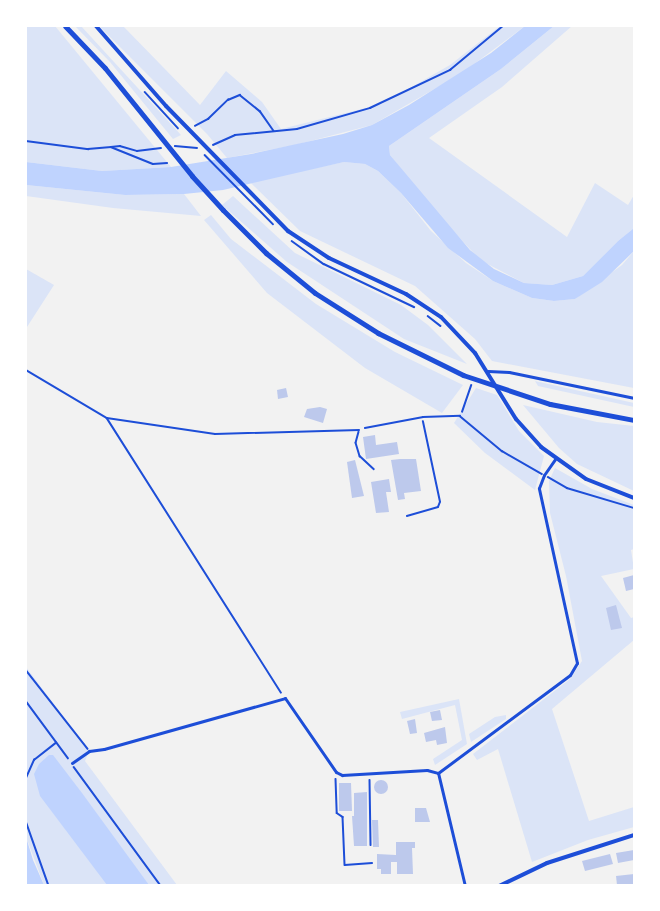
<!DOCTYPE html>
<style>
body{margin:0}
#map{position:relative;width:660px;height:911px;overflow:hidden;background:#f2f2f2;font-family:"PT Sans",sans-serif}
div>[style]{position:absolute}
.green>*{inset:0;background:#dbe4f7}
.water>*{inset:0;background:#bfd3fe}
.building>*{inset:0;background:#bdc9ec}
.round{border-radius:50%}
.path>*{height:1.5px;margin:-0.75px;padding:0 0.75px;transform-origin:0.75px;border-radius:0.75px;background:#1d4ed8}
.service>*{height:1.5px;margin:-0.75px;padding:0 0.75px;transform-origin:0.75px;border-radius:0.75px;background:#1d4ed8}
.minor>*{height:3px;margin:-1.5px;padding:0 1.5px;transform-origin:1.5px;border-radius:1.5px;background:#1d4ed8}
.tertiary>*{height:4px;margin:-2px;padding:0 2px;transform-origin:2px;border-radius:2px;background:#1d4ed8}
.trunk>*{height:5px;margin:-2.5px;padding:0 2.5px;transform-origin:2.5px;border-radius:2.5px;background:#1d4ed8}
span{translate:-50% -50%;white-space:nowrap;text-align:center;line-height:1.15;-webkit-text-stroke:4.5px #fff;paint-order:stroke}
.frame{position:absolute;inset:0;border:27px solid #fff;pointer-events:none}
</style>
<div id="map">
<div class="green">
<div style="clip-path:polygon(26px 26px,55px 26px,171px 167px,102px 171px,26px 162px)"></div>
<div style="clip-path:polygon(75px 26px,81px 26px,181px 135px,173px 139px,110px 62px)"></div>
<div style="clip-path:polygon(99px 26px,123px 26px,200px 105px,226px 71px,262px 102px,281px 129px,382px 104px,450px 65px,500px 26px,525px 26px,462px 73px,372px 125px,295px 145px,227px 158px,207px 134px)"></div>
<div style="clip-path:polygon(554px 26px,572px 26px,502px 87px,429px 138px,567px 237px,595px 183px,628px 205px,634px 195px,634px 228px,618px 241px,583px 276px,552px 285px,524px 283px,480px 260px,434px 210px,390px 155px,389px 146px,501px 69px)"></div>
<div style="clip-path:polygon(344px 162px,365px 164px,378px 171px,401px 193px,431px 231px,466px 263px,493px 281px,532px 298px,554px 301px,575px 299px,622px 265px,634px 251px,634px 388px,492px 361px,475px 339px,415px 286px,300px 231px,250px 182px)"></div>
<div style="clip-path:polygon(26px 185px,125px 195px,184px 194px,201px 216px,113px 208px,26px 196px)"></div>
<div style="clip-path:polygon(233px 196px,295px 253px,401px 305px,428px 325px,467px 364px,404px 339px,287px 262px,222px 205px)"></div>
<div style="clip-path:polygon(211px 215px,231px 239px,316px 304px,395px 352px,463px 385px,442px 413px,365px 368px,267px 293px,204px 220px)"></div>
<div style="clip-path:polygon(26px 269px,54px 285px,27px 327px,26px 326px)"></div>
<div style="clip-path:polygon(535px 381px,634px 403px,634px 407px,538px 386px)"></div>
<div style="clip-path:polygon(476px 388px,497px 395px,519px 431px,544px 456px,535px 490px,485px 453px,454px 423px)"></div>
<div style="clip-path:polygon(523px 405px,597px 422px,634px 426px,634px 491px,577px 464px,559px 448px)"></div>
<div style="clip-path:polygon(555px 468px,592px 489px,634px 505px,634px 549px,631px 550px,634px 569px,601px 576px,631px 618px,634px 617px,634px 640px,552px 709px,589px 821px,634px 807px,634px 827px,588px 840px,532px 862px,498px 749px,477px 760px,473px 754px,570px 679px,582px 661px,566px 576px,550px 513px,549px 481px)"></div>
<div style="clip-path:polygon(26px 667px,89px 751px,85px 761px,177px 885px,44px 885px,26px 837px)"></div>
<div style="clip-path:polygon(459px 699px,467px 744px,435px 765px,433px 759px,462px 740px,455px 705px,402px 719px,400px 712px)"></div>
<div style="clip-path:polygon(506px 715px,506px 719px,471px 742px,469px 734px,495px 717px)"></div>
</div>
<div class="water">
<div style="clip-path:polygon(525px 26px,554px 26px,501px 69px,389px 146px,390px 155px,470px 250px,494px 269px,524px 283px,552px 285px,583px 276px,618px 241px,634px 228px,634px 251px,602px 282px,575px 299px,554px 301px,532px 298px,493px 281px,448px 248px,401px 193px,378px 171px,365px 164px,344px 162px,223px 190px,184px 194px,125px 195px,26px 185px,26px 162px,102px 171px,171px 167px,251px 154px,343px 134px,372px 125px,409px 105px,491px 53px)"></div>
<div style="clip-path:polygon(49px 755px,53px 755px,82px 793px,149px 885px,107px 885px,40px 796px,34px 774px,39px 764px)"></div>
<div style="clip-path:polygon(26px 837px,33px 860px,44px 885px,26px 885px)"></div>
</div>
<div class="building">
<div style="clip-path:polygon(286px 388px,288px 397px,278px 399px,277px 390px)"></div>
<div style="clip-path:polygon(320px 407px,327px 409px,323px 423px,304px 417px,307px 409px)"></div>
<div style="clip-path:polygon(375px 435px,376px 445px,397px 442px,399px 454px,366px 459px,363px 437px)"></div>
<div style="clip-path:polygon(400px 459px,416px 459px,421px 491px,404px 493px,405px 499px,398px 500px,391px 460px)"></div>
<div style="clip-path:polygon(355px 460px,364px 496px,352px 498px,347px 462px)"></div>
<div style="clip-path:polygon(389px 479px,391px 492px,386px 492px,389px 512px,376px 513px,371px 482px)"></div>
<div style="clip-path:polygon(634px 575px,634px 589px,626px 591px,623px 578px)"></div>
<div style="clip-path:polygon(616px 605px,622px 628px,611px 630px,606px 608px)"></div>
<div style="clip-path:polygon(440px 710px,442px 720px,432px 721px,430px 712px)"></div>
<div style="clip-path:polygon(415px 719px,417px 733px,410px 734px,407px 721px)"></div>
<div style="clip-path:polygon(445px 727px,447px 743px,437px 745px,436px 740px,426px 742px,424px 733px)"></div>
<div class="round" style="left:374px;top:780px;width:14px;height:14px"></div>
<div style="clip-path:polygon(339px 783px,351px 783px,352px 811px,339px 811px)"></div>
<div style="clip-path:polygon(367px 792px,367px 846px,354px 846px,352px 816px,354px 816px,354px 793px)"></div>
<div style="clip-path:polygon(415px 808px,426px 808px,430px 822px,415px 822px)"></div>
<div style="clip-path:polygon(372px 820px,378px 820px,379px 847px,373px 847px)"></div>
<div style="clip-path:polygon(396px 842px,415px 842px,415px 848px,412px 848px,413px 874px,397px 874px,397px 862px,391px 862px,391px 874px,381px 874px,381px 869px,377px 869px,377px 854px,396px 855px)"></div>
<div style="clip-path:polygon(634px 850px,634px 860px,618px 863px,616px 853px)"></div>
<div style="clip-path:polygon(610px 854px,613px 864px,585px 871px,582px 861px)"></div>
<div style="clip-path:polygon(634px 874px,634px 885px,617px 885px,616px 876px)"></div>
</div>
<div class="path">
<div style="left:145px;top:92px;width:49px;rotate:47.5deg"></div>
<div style="left:195px;top:126px;width:15px;rotate:-28deg"></div>
<div style="left:208px;top:119px;width:28px;rotate:-44deg"></div>
<div style="left:228px;top:100px;width:13px;rotate:-23deg"></div>
<div style="left:240px;top:95px;width:26px;rotate:39deg"></div>
<div style="left:260px;top:111px;width:24px;rotate:55deg"></div>
<div style="left:26px;top:141px;width:63px;rotate:7.4deg"></div>
<div style="left:88px;top:149px;width:23px;rotate:-5deg"></div>
<div style="left:111px;top:147px;width:45px;rotate:22deg"></div>
<div style="left:153px;top:164px;width:14px;rotate:-4deg"></div>
<div style="left:213px;top:145px;width:24px;rotate:-24deg"></div>
<div style="left:235px;top:135px;width:62px;rotate:-5.5deg"></div>
<div style="left:297px;top:129px;width:76px;rotate:-16deg"></div>
<div style="left:370px;top:108px;width:89px;rotate:-25.4deg"></div>
<div style="left:450px;top:70px;width:69px;rotate:-39.7deg"></div>
<div style="left:175px;top:146px;width:22px;rotate:5deg"></div>
<div style="left:111px;top:147px;width:9px;rotate:-6deg"></div>
<div style="left:120px;top:146px;width:18px;rotate:16deg"></div>
<div style="left:137px;top:151px;width:24px;rotate:-7deg"></div>
<div style="left:205px;top:155px;width:97px;rotate:45.4deg"></div>
<div style="left:292px;top:241px;width:39px;rotate:36deg"></div>
<div style="left:324px;top:264px;width:100px;rotate:25.5deg"></div>
<div style="left:428px;top:316px;width:16px;rotate:38deg"></div>
<div style="left:26px;top:370px;width:94px;rotate:30.7deg"></div>
<div style="left:107px;top:418px;width:325px;rotate:57.6deg"></div>
<div style="left:462px;top:412px;width:28px;rotate:-71deg"></div>
<div style="left:107px;top:418px;width:109px;rotate:8.4deg"></div>
<div style="left:215px;top:434px;width:144px;rotate:-1.6deg"></div>
<div style="left:359px;top:432px;width:11px;rotate:105deg"></div>
<div style="left:356px;top:443px;width:14px;rotate:73deg"></div>
<div style="left:360px;top:456px;width:19px;rotate:43deg"></div>
<div style="left:548px;top:477px;width:22px;rotate:30deg"></div>
<div style="left:567px;top:488px;width:70px;rotate:16.6deg"></div>
<div style="left:407px;top:516px;width:32px;rotate:-16deg"></div>
<div style="left:438px;top:507px;width:5px;rotate:-68deg"></div>
<div style="left:440px;top:502px;width:82px;rotate:-102deg"></div>
<div style="left:26px;top:701px;width:71px;rotate:53.6deg"></div>
<div style="left:74px;top:767px;width:147px;rotate:53.8deg"></div>
<div style="left:26px;top:778px;width:20px;rotate:-66deg"></div>
<div style="left:34px;top:760px;width:28px;rotate:-38deg"></div>
<div style="left:336px;top:779px;width:34px;rotate:88deg"></div>
<div style="left:337px;top:813px;width:7px;rotate:34deg"></div>
<div style="left:343px;top:817px;width:48px;rotate:87.6deg"></div>
<div style="left:345px;top:865px;width:27px;rotate:-4deg"></div>
<div style="left:370px;top:780px;width:65px;rotate:89.1deg"></div>
<div style="left:26px;top:821px;width:69px;rotate:70.5deg"></div>
</div>
<div class="service">
<div style="left:365px;top:428px;width:59px;rotate:-10.7deg"></div>
<div style="left:423px;top:417px;width:37px;rotate:-2deg"></div>
<div style="left:460px;top:416px;width:55px;rotate:39.8deg"></div>
<div style="left:502px;top:451px;width:46px;rotate:29.9deg"></div>
<div style="left:26px;top:670px;width:100px;rotate:51.9deg"></div>
</div>
<div class="minor">
<div style="left:488px;top:371px;width:21px;rotate:3deg"></div>
<div style="left:509px;top:372px;width:128px;rotate:11.7deg"></div>
<div style="left:72px;top:763px;width:21px;rotate:-35deg"></div>
<div style="left:89px;top:751px;width:15px;rotate:-8deg"></div>
<div style="left:104px;top:749px;width:188px;rotate:-15.7deg"></div>
<div style="left:285px;top:698px;width:90px;rotate:55.4deg"></div>
<div style="left:336px;top:772px;width:7px;rotate:27deg"></div>
<div style="left:342px;top:775px;width:85px;rotate:-3.4deg"></div>
<div style="left:427px;top:770px;width:11px;rotate:15deg"></div>
<div style="left:465px;top:886px;width:116px;rotate:-103.4deg"></div>
<div style="left:438px;top:773px;width:164px;rotate:-36.6deg"></div>
<div style="left:570px;top:675px;width:14px;rotate:-60deg"></div>
<div style="left:577px;top:663px;width:179px;rotate:-102.3deg"></div>
<div style="left:539px;top:488px;width:14px;rotate:-69deg"></div>
<div style="left:544px;top:475px;width:19px;rotate:-55deg"></div>
</div>
<div class="tertiary">
<div style="left:96px;top:26px;width:106px;rotate:48.8deg"></div>
<div style="left:166px;top:106px;width:175px;rotate:45.7deg"></div>
<div style="left:288px;top:231px;width:49px;rotate:33.4deg"></div>
<div style="left:329px;top:258px;width:85px;rotate:25.1deg"></div>
<div style="left:406px;top:294px;width:42px;rotate:33.3deg"></div>
<div style="left:441px;top:317px;width:50px;rotate:46.6deg"></div>
<div style="left:475px;top:353px;width:78px;rotate:58.2deg"></div>
<div style="left:516px;top:419px;width:38px;rotate:48deg"></div>
<div style="left:541px;top:447px;width:55px;rotate:35.4deg"></div>
<div style="left:586px;top:479px;width:52px;rotate:21.6deg"></div>
<div style="left:499px;top:886px;width:53px;rotate:-25.6deg"></div>
<div style="left:547px;top:863px;width:91px;rotate:-17.8deg"></div>
</div>
<div class="trunk">
<div style="left:65px;top:26px;width:58px;rotate:46.4deg"></div>
<div style="left:105px;top:68px;width:139px;rotate:51.1deg"></div>
<div style="left:192px;top:176px;width:46px;rotate:47.6deg"></div>
<div style="left:223px;top:210px;width:61px;rotate:45deg"></div>
<div style="left:266px;top:253px;width:63px;rotate:39.2deg"></div>
<div style="left:315px;top:293px;width:75px;rotate:32.4deg"></div>
<div style="left:378px;top:333px;width:95px;rotate:26.3deg"></div>
<div style="left:463px;top:375px;width:92px;rotate:18.4deg"></div>
<div style="left:550px;top:404px;width:86px;rotate:10.8deg"></div>
</div>
<div class="frame"></div>
</div>
